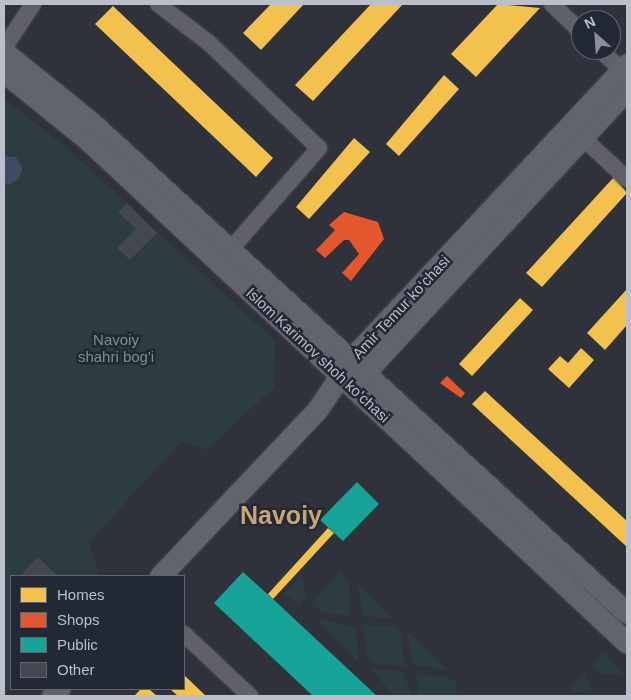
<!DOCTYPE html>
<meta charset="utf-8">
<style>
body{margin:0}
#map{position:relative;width:631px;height:700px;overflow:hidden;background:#2f323a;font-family:Helvetica,sans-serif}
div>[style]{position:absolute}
.green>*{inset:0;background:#2d3c40}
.water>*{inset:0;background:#404a62}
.homes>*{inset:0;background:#f2c14e}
.shops>*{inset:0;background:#e4572e}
.public>*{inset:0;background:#17a398}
.building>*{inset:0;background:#44474e}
.roads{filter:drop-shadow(0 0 1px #4b4d53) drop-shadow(0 0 1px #4b4d53)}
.minor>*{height:16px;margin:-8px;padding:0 8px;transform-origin:8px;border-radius:8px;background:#606168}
.major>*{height:21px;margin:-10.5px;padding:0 10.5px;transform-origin:10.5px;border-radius:10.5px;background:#61646a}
span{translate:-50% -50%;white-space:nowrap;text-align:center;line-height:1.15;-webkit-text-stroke:5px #232835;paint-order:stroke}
.street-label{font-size:15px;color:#bbbfca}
.park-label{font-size:15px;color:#759781}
.town-label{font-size:25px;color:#c9a576;font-weight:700}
.frame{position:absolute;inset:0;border:5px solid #bbbfca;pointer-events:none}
.legend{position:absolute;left:10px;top:575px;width:175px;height:115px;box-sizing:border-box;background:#232835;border:1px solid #606471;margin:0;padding:6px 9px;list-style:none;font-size:15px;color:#bbbfca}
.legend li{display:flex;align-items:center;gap:10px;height:25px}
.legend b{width:25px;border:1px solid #606471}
.north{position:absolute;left:571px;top:10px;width:50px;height:50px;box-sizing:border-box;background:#232835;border:1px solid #606471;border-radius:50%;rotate:334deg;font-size:14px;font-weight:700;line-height:20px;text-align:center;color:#bbbfca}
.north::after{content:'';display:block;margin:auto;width:18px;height:22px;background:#8a8e98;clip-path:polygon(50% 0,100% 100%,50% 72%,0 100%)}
</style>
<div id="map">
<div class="green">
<div style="clip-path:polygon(4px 99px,68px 149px,275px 341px,274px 387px,207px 450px,182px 441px,89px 542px,100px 576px,11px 576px,11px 688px,4px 696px)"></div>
<div style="clip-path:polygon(340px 572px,349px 581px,351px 616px,322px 613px,311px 603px)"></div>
<div style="clip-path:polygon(302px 574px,306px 598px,299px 606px,284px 593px)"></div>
<div style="clip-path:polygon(357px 584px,394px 619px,363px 616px)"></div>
<div style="clip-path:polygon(320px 619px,356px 627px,358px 661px,318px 622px)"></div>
<div style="clip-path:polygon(363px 625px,397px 627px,401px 632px,405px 666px,373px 663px,367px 657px)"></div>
<div style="clip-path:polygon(407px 631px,448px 670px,412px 664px)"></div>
<div style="clip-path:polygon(603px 653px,623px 673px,600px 674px,592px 666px)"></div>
<div style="clip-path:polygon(370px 669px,403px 672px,412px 696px,395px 696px)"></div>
<div style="clip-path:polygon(584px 672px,592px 689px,575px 692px,569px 688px)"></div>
<div style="clip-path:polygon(417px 675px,447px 677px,456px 682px,457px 696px,418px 696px)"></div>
</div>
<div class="water">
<div style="clip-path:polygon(4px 156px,16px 157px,22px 168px,19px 179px,8px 185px,4px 182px)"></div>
</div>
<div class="homes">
<div style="clip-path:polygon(271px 4px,304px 4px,261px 50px,243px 33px)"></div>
<div style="clip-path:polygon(371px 4px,403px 4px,313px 101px,295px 85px)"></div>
<div style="clip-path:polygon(498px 4px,540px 8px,476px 77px,451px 54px)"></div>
<div style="clip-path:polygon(113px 6px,273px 158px,256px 177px,95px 24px)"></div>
<div style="clip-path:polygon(444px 75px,459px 89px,399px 156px,386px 144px)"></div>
<div style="clip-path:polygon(354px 138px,370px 152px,309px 219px,296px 207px)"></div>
<div style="clip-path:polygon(614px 177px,627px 193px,542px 287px,526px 273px)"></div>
<div style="clip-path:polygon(627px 289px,627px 325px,605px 350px,587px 333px)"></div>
<div style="clip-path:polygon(520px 298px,533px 310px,472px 376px,459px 364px)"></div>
<div style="clip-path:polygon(581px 348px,594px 360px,569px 388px,548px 369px,560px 356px,568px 363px)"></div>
<div style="clip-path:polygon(485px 391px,627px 521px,627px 547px,472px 404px)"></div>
<div style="clip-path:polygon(328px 528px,334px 533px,273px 599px,268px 594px)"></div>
<div style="clip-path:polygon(184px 675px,206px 696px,178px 696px,170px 689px,184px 689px)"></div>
<div style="clip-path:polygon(141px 689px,149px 689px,157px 696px,134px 696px)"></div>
</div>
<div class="shops">
<div style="clip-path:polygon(344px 212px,378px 222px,384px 239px,351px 281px,342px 273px,359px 254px,349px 240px,344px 240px,325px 258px,316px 250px,335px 230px,329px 225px)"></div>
<div style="clip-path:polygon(447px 376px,465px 393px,461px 398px,440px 383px)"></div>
</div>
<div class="public">
<div style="clip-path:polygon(357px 482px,379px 504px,343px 541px,320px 520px)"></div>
<div style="clip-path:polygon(243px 572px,273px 599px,377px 696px,313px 696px,214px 603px)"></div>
</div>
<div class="building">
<div style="clip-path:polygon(127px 203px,157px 233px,130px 260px,117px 248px,136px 229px,118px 212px)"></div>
<div style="clip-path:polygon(38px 557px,58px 576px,20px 576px)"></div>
</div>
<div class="roads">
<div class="minor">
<div style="left:158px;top:4px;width:64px;rotate:37.4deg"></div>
<div style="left:209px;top:43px;width:152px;rotate:43.7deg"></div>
<div style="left:319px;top:148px;width:134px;rotate:131.1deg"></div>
<div style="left:552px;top:4px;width:40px;rotate:44deg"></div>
<div style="left:4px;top:48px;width:53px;rotate:-56.6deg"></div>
<div style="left:600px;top:50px;width:30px;rotate:42deg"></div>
<div style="left:582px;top:137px;width:62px;rotate:43deg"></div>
<div style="left:184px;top:634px;width:91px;rotate:43.2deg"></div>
</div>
<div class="major">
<div style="left:4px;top:52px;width:113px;rotate:38.9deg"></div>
<div style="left:92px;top:123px;width:725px;rotate:42.49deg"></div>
<div style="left:4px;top:72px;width:108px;rotate:39deg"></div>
<div style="left:88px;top:140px;width:737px;rotate:43.02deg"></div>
<div style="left:358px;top:380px;width:396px;rotate:-47.2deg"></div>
<div style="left:160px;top:576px;width:228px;rotate:-46.6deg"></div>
<div style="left:317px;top:410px;width:63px;rotate:-56.1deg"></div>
<div style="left:352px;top:358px;width:403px;rotate:-46.9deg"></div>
<div style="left:52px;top:696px;width:10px;rotate:-45deg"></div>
</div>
</div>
<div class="street-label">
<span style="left:401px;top:307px;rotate:-47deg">Amir Temur ko‘chasi</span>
<span style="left:318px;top:355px;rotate:43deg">Islom Karimov shoh ko'chasi</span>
</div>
<div class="park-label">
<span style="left:116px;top:348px">Navoiy<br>shahri bog'i</span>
</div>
<div class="town-label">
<span style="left:281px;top:515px">Navoiy</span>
</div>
<div class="frame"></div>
<ul class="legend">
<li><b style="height:14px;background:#f2c14e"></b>Homes</li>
<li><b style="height:14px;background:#e4572e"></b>Shops</li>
<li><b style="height:14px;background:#17a398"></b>Public</li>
<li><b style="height:14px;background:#44474e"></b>Other</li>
</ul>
<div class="north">N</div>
</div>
